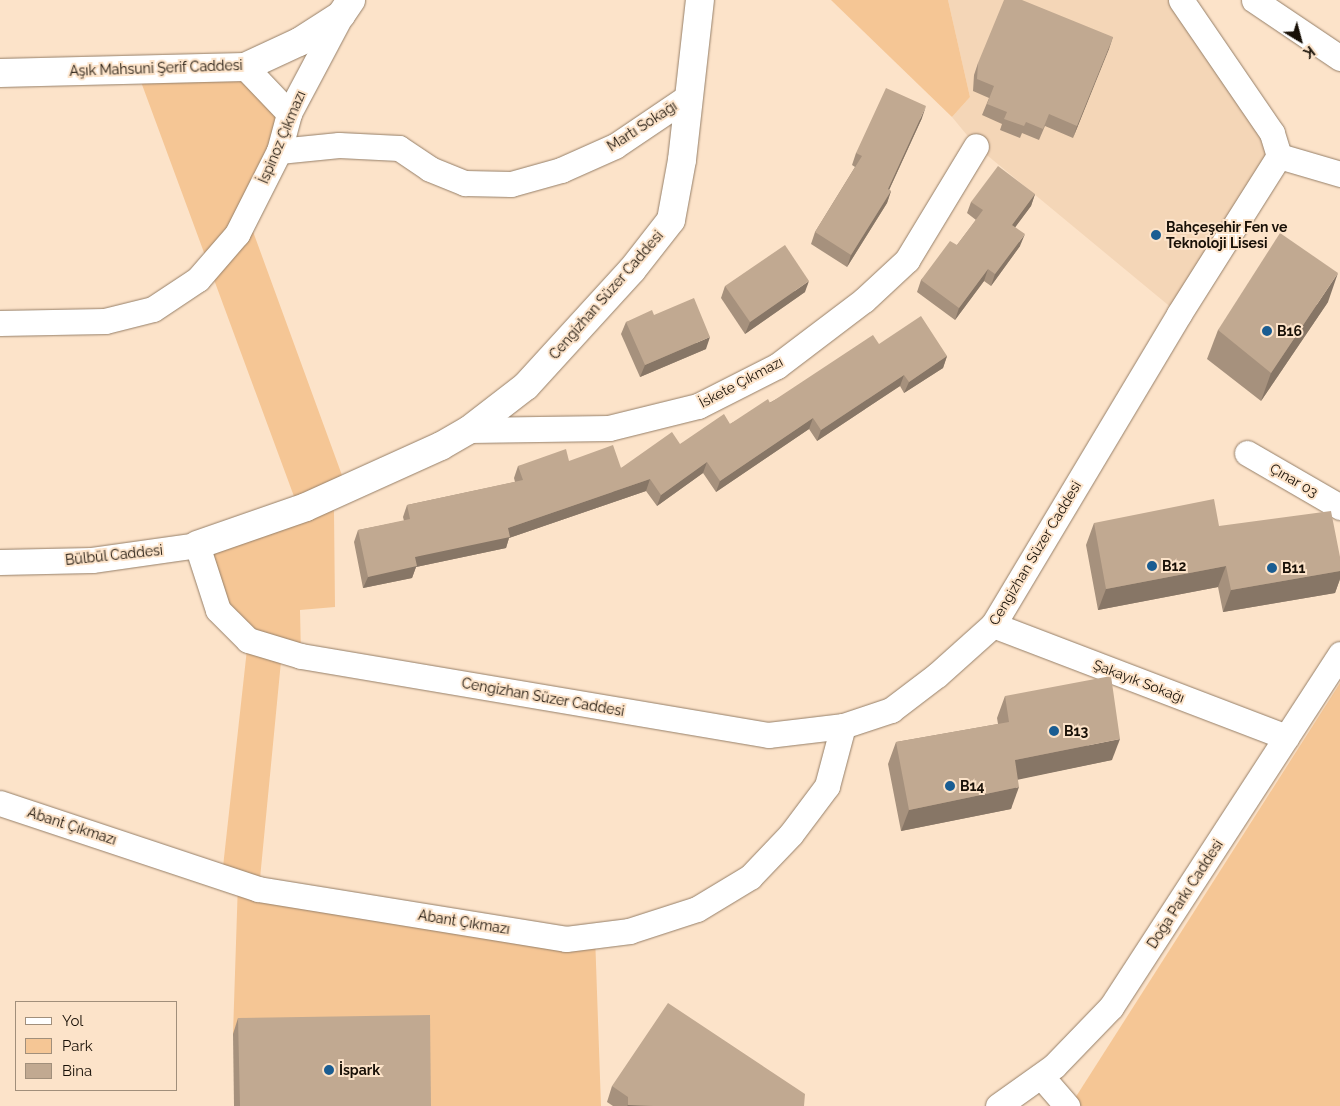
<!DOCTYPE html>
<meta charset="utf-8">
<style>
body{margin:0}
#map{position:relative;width:1340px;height:1106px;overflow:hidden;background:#fce3c9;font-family:Raleway,sans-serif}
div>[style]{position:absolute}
.built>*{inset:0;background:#f4d6b7}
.green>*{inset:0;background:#f5c695}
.roads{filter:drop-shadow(0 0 1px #957f68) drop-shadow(0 0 1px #957f68)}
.street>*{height:25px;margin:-12.5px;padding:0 12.5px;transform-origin:12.5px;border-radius:12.5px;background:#fff}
.secondary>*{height:28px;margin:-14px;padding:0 14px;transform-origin:14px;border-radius:14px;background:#fff}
.wall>*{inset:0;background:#a6917d}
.shaded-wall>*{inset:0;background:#877666}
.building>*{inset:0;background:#c1a991}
.dots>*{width:14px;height:14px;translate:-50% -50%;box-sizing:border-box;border:2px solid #fce3c9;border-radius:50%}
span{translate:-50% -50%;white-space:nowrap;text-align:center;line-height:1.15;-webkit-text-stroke:4px #fce3c9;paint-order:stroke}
.street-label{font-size:14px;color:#181007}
.poi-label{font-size:14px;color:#181007;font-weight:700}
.left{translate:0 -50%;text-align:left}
.legend{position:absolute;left:15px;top:1001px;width:162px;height:90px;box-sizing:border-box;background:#fce3c9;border:1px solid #a18f7b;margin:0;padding:6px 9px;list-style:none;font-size:15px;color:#181007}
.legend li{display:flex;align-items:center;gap:10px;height:25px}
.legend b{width:25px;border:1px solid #a18f7b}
.north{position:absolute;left:1275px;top:15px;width:50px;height:50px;-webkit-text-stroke:4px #fce3c9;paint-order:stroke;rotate:143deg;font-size:14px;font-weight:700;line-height:20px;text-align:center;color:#181007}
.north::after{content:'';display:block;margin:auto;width:18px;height:22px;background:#181007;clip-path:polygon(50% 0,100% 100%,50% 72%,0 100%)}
</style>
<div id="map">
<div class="built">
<div style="clip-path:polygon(948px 0,1181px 0,1279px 156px,1179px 314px,976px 146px,952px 117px,970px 97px)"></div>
</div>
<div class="green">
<div style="clip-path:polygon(831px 0,948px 0,970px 97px,952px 117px)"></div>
<div style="clip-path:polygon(245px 67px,289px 113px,247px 215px,347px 489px,331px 496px,334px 512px,335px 607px,300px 610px,301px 656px,282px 651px,259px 889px,595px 935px,601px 1106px,425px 1106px,424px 1030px,233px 1034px,238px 882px,222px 876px,248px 640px,197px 545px,299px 510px,137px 71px)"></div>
<div style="clip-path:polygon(1340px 683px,1340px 1106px,1070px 1106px)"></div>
</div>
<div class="roads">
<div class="street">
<div style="left:1254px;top:0;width:104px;rotate:34deg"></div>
<div style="left:245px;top:67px;width:64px;rotate:46.3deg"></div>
<div style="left:279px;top:151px;width:60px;rotate:-5.7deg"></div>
<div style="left:339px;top:145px;width:60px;rotate:2.9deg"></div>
<div style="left:399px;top:148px;width:37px;rotate:34deg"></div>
<div style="left:430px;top:169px;width:38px;rotate:22deg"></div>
<div style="left:465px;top:183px;width:46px;rotate:1.2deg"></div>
<div style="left:511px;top:184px;width:52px;rotate:-15.6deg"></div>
<div style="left:561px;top:170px;width:59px;rotate:-24deg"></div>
<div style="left:615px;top:146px;width:89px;rotate:-34deg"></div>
<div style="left:1279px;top:156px;width:64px;rotate:16.4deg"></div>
<div style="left:0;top:323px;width:105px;rotate:-1.1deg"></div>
<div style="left:105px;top:321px;width:49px;rotate:-14deg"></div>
<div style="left:153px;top:309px;width:54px;rotate:-33.7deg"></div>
<div style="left:198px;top:279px;width:60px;rotate:-49.1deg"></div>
<div style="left:237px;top:234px;width:93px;rotate:-63.2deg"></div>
<div style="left:279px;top:151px;width:39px;rotate:-75deg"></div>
<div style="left:289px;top:113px;width:111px;rotate:-62deg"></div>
<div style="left:469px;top:430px;width:140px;rotate:-0.8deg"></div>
<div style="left:609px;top:428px;width:92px;rotate:-13.9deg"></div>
<div style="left:698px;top:406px;width:89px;rotate:-26.9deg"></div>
<div style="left:777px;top:366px;width:109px;rotate:-37.2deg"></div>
<div style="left:864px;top:300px;width:59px;rotate:-42.9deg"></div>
<div style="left:907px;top:260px;width:133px;rotate:-58.8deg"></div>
<div style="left:1247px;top:453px;width:108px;rotate:30.1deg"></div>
<div style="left:0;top:562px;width:92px;rotate:-1.2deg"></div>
<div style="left:92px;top:560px;width:106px;rotate:-8.1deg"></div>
<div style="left:197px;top:545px;width:68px;rotate:72.1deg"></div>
<div style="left:218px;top:610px;width:42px;rotate:45deg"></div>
<div style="left:248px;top:640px;width:55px;rotate:16.8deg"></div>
<div style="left:301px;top:656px;width:474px;rotate:9.6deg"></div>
<div style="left:768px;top:735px;width:76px;rotate:-6.8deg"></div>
<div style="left:843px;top:726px;width:51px;rotate:-18.4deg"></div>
<div style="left:891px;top:710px;width:58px;rotate:-37.3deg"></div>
<div style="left:937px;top:675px;width:75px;rotate:-41.8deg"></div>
<div style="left:993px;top:625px;width:362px;rotate:-59.1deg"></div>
<div style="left:1179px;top:314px;width:187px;rotate:-57.7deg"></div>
<div style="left:1279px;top:156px;width:24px;rotate:-107deg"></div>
<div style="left:1272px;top:133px;width:161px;rotate:-124.4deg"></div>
<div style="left:993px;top:625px;width:314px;rotate:20.9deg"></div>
<div style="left:0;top:803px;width:272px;rotate:18.4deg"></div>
<div style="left:258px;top:889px;width:312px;rotate:9.2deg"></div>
<div style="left:566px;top:939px;width:64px;rotate:-7.2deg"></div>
<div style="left:629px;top:931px;width:71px;rotate:-17.9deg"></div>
<div style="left:697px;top:909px;width:62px;rotate:-31.1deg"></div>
<div style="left:750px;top:877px;width:59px;rotate:-46.4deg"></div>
<div style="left:791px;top:834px;width:60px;rotate:-53.1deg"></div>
<div style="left:827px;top:786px;width:62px;rotate:-75.1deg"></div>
<div style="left:1041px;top:1076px;width:40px;rotate:49deg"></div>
<div style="left:998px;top:1106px;width:69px;rotate:-35.5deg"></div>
<div style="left:1054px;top:1066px;width:82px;rotate:-46deg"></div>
<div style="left:1111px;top:1007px;width:421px;rotate:-57deg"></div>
</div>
<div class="secondary">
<div style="left:0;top:73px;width:245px;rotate:-1.4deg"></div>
<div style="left:245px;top:67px;width:60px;rotate:-24.8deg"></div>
<div style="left:299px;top:42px;width:50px;rotate:-32.7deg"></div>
<div style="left:341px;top:15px;width:18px;rotate:-56deg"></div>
<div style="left:197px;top:545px;width:115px;rotate:-19.2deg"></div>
<div style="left:306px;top:507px;width:148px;rotate:-24.3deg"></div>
<div style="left:441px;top:446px;width:32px;rotate:-30deg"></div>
<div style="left:469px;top:430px;width:72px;rotate:-37.7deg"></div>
<div style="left:526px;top:386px;width:157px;rotate:-47.6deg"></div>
<div style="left:632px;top:270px;width:63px;rotate:-52deg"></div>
<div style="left:671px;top:220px;width:61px;rotate:-79.6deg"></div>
<div style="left:682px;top:160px;width:161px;rotate:-83.6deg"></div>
</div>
</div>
<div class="wall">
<div style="clip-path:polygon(1113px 37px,1073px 138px,1045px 126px,1039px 140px,1022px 133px,1020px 138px,1000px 130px,1002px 124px,982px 115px,989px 98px,973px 91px,974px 75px,978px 63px)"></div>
<div style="clip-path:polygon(922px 118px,889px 190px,891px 191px,887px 203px,847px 267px,811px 244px,815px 232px,855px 167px,852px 165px,856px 153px)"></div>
<div style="clip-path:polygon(1035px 194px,1031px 206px,1015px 227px,1020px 246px,991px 286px,984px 281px,955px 320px,917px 292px,921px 280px,957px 245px,976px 220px,967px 213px,971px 202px)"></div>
<div style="clip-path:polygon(725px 286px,805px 292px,745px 334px,721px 298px)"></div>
<div style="clip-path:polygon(1328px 302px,1261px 401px,1207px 359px,1218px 330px)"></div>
<div style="clip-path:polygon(654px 315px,706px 349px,640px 377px,621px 334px,626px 322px)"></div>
<div style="clip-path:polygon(879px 344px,947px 356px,943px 368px,904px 393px,900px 386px,817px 441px,809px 429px,716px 492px,703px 473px,657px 506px,646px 491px,509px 538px,506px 548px,416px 567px,412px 578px,363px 588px,354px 542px,358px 530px,404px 521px,403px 517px,407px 505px,515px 482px,514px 478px,518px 466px,569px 461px,621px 468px,730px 424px)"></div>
<div style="clip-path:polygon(1094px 523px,1219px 526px,1340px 557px,1340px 579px,1335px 593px,1223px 612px,1218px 587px,1098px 610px,1086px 545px)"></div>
<div style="clip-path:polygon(1005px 696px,1112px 760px,1018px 779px,1011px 809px,901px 831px,888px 764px,896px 742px,998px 724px,997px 718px)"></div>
<div style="clip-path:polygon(238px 1018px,431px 1106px,234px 1106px,233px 1034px)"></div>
<div style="clip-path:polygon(612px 1086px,804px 1106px,613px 1106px,607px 1102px)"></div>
</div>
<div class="shaded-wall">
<div style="clip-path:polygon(1113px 37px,1109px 49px,1073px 138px,1077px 126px)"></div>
<div style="clip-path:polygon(926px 106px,922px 118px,884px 201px,888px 189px)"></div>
<div style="clip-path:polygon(891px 191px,887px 203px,847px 267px,851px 255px)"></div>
<div style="clip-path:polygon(1035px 194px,1031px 206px,1008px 237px,1012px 225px)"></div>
<div style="clip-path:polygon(1025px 234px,1020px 246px,991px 286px,995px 274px)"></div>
<div style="clip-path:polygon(988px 269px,984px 281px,955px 320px,959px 308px)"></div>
<div style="clip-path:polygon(1338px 273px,1328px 302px,1261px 401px,1271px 373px)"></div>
<div style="clip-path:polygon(809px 281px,805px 292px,745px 334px,750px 322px)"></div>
<div style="clip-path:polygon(710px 337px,706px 349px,640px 377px,645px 365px)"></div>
<div style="clip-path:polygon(947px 356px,943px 368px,904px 393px,909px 382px)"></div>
<div style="clip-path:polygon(904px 375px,900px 386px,817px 441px,821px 430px)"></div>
<div style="clip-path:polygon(813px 418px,809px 429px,716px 492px,720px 481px)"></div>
<div style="clip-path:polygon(707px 462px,703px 473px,657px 506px,661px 495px)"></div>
<div style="clip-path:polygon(650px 479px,646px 491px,509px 538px,506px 548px,416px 567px,412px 578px,363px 588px,368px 577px,415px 557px,508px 528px)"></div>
<div style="clip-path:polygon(1226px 566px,1218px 587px,1098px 610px,1106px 589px)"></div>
<div style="clip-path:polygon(1340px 571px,1340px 579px,1335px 593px,1223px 612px,1231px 590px)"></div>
<div style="clip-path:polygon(1120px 739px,1112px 760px,1007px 782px,1015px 760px)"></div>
<div style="clip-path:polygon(1019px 787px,1011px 809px,901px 831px,909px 810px)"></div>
<div style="clip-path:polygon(628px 1105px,654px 1106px,627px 1106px)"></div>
</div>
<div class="building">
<div style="clip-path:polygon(1004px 0,1022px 0,1113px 37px,1077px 126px,1049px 114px,1043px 129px,1026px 122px,1024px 126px,1004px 119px,1007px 112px,987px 104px,994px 86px,977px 79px,978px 63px)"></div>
<div style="clip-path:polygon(886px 88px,926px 106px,888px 189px,891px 191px,851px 255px,815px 232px,862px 156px,856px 153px)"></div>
<div style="clip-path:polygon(998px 166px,1035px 194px,1012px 225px,1025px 234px,995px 274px,988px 269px,959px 308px,921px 280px,950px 241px,957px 245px,983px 210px,971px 202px)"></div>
<div style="clip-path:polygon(1280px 233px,1338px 273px,1271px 373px,1218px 330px)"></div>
<div style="clip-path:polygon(785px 245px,809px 281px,750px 322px,725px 286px)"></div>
<div style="clip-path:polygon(694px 298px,710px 337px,645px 365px,626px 322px,652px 310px,654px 315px)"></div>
<div style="clip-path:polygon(921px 316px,947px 356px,909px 382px,904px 375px,821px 430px,813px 418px,720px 481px,707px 462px,661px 495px,650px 479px,508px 528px,510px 537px,415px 557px,417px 566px,368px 577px,358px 530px,410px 519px,407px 505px,523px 480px,518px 466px,566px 449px,569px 461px,613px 445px,621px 468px,672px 432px,680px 444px,724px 414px,730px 424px,768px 399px,770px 403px,873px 335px,879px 344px)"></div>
<div style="clip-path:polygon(1214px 499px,1219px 526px,1331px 511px,1340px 557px,1340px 571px,1231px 590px,1226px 566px,1106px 589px,1094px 523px)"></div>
<div style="clip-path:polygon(1111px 676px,1120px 739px,1015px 760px,1019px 787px,909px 810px,896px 742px,1009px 722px,1005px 696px)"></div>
<div style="clip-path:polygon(668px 1003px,805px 1094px,804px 1106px,654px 1106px,628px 1105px,628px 1097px,612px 1086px)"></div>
<div style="clip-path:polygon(430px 1015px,431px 1106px,240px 1106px,238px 1018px)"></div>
</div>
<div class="dots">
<div style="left:1156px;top:235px;background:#1a5d92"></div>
<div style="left:1267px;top:331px;background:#1a5d92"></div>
<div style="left:1152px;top:566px;background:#1a5d92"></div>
<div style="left:1272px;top:568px;background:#1a5d92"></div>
<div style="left:1054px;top:731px;background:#1a5d92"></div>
<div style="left:950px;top:786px;background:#1a5d92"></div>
<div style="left:329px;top:1070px;background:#1a5d92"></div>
</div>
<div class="street-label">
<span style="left:156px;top:68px;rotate:-2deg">Aşık Mahsuni Şerif Caddesi</span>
<span style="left:642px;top:126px;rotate:-33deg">Martı Sokağı</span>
<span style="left:282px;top:137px;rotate:-67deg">İspinoz Çıkmazı</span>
<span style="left:606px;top:295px;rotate:-49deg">Cengizhan Süzer Caddesi</span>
<span style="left:741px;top:382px;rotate:-28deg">İskete Çıkmazı</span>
<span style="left:1294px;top:480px;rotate:30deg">Çınar 03</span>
<span style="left:1035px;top:553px;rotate:-59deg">Cengizhan Süzer Caddesi</span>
<span style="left:114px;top:555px;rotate:-6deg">Bülbül Caddesi</span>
<span style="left:1139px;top:681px;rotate:21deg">Şakayık Sokağı</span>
<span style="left:543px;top:697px;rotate:10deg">Cengizhan Süzer Caddesi</span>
<span style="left:72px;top:826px;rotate:18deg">Abant Çıkmazı</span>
<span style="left:1185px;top:894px;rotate:-57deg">Doğa Parkı Caddesi</span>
<span style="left:464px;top:922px;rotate:9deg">Abant Çıkmazı</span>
</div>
<div class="poi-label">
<span class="left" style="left:1166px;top:235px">Bahçeşehir Fen ve<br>Teknoloji Lisesi</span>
<span class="left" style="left:1277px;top:331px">B16</span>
<span class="left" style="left:1162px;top:566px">B12</span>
<span class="left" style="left:1282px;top:568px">B11</span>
<span class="left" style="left:1064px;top:731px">B13</span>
<span class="left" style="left:960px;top:786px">B14</span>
<span class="left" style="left:339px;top:1070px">İspark</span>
</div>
<ul class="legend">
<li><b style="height:6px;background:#fff"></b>Yol</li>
<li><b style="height:14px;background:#f5c695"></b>Park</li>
<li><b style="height:14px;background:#c1a991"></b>Bina</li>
</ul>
<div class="north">K</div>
</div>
